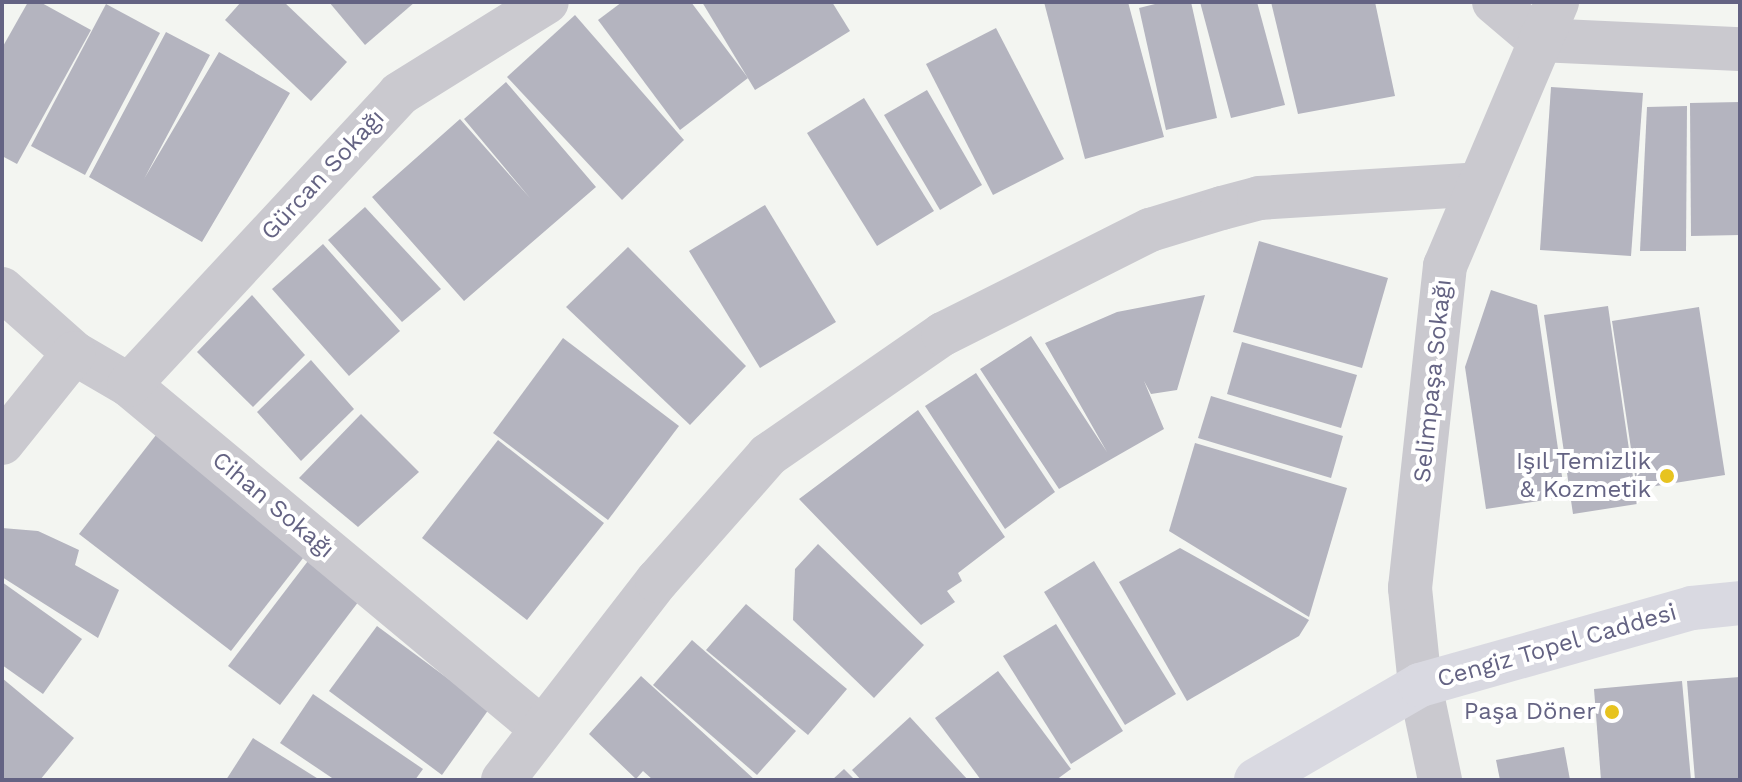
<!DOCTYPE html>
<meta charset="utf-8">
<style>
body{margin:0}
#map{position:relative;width:1742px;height:782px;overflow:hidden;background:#f3f5f1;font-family:"Work Sans",sans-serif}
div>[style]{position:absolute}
.building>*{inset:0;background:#b4b4bf}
.minor>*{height:44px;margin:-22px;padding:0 22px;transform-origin:22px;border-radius:22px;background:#cac9cf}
.major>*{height:44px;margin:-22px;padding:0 22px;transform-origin:22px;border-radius:22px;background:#d9d9e1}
.dots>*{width:22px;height:22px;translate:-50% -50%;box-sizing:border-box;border:4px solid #fff;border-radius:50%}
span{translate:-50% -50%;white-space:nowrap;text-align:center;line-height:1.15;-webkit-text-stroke:8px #fff;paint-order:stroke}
.street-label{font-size:24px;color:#646383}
.poi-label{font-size:24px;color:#646383}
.right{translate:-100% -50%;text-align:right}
.frame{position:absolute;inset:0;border:4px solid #646383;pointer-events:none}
</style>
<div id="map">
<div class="building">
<div style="clip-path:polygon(28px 2px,40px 2px,91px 30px,17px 164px,2px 156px,2px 48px)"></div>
<div style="clip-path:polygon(241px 2px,284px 2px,347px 62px,311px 101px,225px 20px)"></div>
<div style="clip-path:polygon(329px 2px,415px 2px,365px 45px)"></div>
<div style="clip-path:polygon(622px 2px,691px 2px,748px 78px,680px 130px,598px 20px)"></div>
<div style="clip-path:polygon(702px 2px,832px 2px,850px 31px,755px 90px)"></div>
<div style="clip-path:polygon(1044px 2px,1128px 2px,1164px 137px,1085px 159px)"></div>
<div style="clip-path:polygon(1163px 2px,1191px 2px,1217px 118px,1166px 130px,1139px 8px)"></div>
<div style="clip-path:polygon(1200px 2px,1257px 2px,1285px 105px,1231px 118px)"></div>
<div style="clip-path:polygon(1271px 2px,1375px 2px,1395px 96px,1298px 114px)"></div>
<div style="clip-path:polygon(106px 4px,160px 33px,85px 175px,31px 146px)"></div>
<div style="clip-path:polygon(575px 15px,684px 140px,622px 200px,507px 77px)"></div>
<div style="clip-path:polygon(996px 28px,1064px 159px,993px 195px,926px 64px)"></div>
<div style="clip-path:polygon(166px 32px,210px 55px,144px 179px,219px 52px,290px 93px,202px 242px,89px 177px)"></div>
<div style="clip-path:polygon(506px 82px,596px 187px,464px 301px,372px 197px,460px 119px,530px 198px,464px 119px)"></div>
<div style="clip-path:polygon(1551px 87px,1643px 93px,1631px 256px,1540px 250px)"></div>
<div style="clip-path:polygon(927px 90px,982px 185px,940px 210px,884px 115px)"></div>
<div style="clip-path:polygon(864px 98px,934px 211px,877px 246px,807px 133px)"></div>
<div style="clip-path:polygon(1740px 102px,1740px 235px,1691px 236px,1690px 103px)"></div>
<div style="clip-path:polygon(1687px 106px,1686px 251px,1640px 251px,1647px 107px)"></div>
<div style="clip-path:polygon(765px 205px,836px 322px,760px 368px,689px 251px)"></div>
<div style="clip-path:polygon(365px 207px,441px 289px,402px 322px,328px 240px)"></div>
<div style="clip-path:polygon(1259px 241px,1388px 278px,1362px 368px,1233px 332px)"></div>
<div style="clip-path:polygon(323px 244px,400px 331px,349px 376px,272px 289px)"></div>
<div style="clip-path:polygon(628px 247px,746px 366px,690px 425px,566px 307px)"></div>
<div style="clip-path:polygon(1491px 290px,1537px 305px,1565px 497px,1486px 509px,1465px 367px)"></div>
<div style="clip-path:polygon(252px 295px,305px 355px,253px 407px,197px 352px)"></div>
<div style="clip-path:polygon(1205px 295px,1177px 390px,1151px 394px,1144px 381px,1164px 429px,1059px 489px,980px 369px,1031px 336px,1107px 452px,1045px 343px,1117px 312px)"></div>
<div style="clip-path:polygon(1608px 306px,1637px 504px,1573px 514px,1544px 315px)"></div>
<div style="clip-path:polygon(1699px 307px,1725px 475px,1637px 489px,1612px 321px)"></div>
<div style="clip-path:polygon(563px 338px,679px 426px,608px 520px,493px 433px)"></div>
<div style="clip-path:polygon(1242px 342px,1357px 375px,1341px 428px,1227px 394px)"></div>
<div style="clip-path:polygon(311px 360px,354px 409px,301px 461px,257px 412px)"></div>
<div style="clip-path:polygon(976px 373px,1055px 492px,1005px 529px,925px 406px)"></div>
<div style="clip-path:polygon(1211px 396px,1343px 436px,1331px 478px,1198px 438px)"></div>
<div style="clip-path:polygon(918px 410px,1005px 537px,958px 573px,962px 581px,947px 591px,955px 602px,921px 625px,799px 499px)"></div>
<div style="clip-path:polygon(361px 414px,419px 472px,358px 527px,299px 478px)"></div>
<div style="clip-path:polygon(156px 435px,307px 553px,231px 651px,79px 534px)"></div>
<div style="clip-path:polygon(498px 440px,604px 523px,527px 620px,422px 538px)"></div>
<div style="clip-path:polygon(1195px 443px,1347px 488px,1309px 617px,1169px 531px)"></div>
<div style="clip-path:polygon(2px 528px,38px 531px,79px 550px,75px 565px,119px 590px,98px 638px,2px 577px)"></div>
<div style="clip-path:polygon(818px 544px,924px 645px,874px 698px,793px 620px,795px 569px)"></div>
<div style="clip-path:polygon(1180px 548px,1309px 620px,1299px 636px,1187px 701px,1119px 582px)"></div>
<div style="clip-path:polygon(311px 557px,362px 597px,280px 705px,228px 666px)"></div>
<div style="clip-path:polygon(1094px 561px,1176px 694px,1125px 725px,1044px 592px)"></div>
<div style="clip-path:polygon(2px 582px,82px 639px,43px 694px,2px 665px)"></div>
<div style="clip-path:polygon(746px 604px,847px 689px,808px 735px,706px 650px)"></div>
<div style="clip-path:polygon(1056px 624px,1123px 731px,1071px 764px,1003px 656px)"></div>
<div style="clip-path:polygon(377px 626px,489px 709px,442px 775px,329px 691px)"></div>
<div style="clip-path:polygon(692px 640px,796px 731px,757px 775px,653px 685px)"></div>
<div style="clip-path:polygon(998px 671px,1071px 769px,1056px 780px,981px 780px,935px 718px)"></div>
<div style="clip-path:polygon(641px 676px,755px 780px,653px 780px,643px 771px,636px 779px,589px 734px)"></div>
<div style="clip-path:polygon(1740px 677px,1740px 780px,1695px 780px,1687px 681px)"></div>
<div style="clip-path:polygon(2px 678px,74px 738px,40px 780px,2px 780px)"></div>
<div style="clip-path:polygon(1682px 681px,1691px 780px,1601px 780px,1594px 689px)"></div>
<div style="clip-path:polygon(313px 694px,423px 769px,415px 780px,335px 780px,280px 743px)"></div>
<div style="clip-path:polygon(910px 717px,968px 780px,861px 780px,852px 770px)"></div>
<div style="clip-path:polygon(253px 738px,320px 780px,226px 780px)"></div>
<div style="clip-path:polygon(1564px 747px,1570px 780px,1500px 780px,1496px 760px)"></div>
<div style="clip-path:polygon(844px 769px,855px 780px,832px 780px)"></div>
</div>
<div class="minor">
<div style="left:1494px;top:2px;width:59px;rotate:40.2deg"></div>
<div style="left:1539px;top:40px;width:201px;rotate:2.6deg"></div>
<div style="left:2px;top:289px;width:96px;rotate:41.6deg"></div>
<div style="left:74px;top:353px;width:64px;rotate:30.2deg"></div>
<div style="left:129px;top:385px;width:536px;rotate:39.78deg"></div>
<div style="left:129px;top:385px;width:397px;rotate:-47.1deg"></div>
<div style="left:399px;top:94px;width:174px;rotate:-31.9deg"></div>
<div style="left:2px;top:443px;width:115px;rotate:-51.3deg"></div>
<div style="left:503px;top:780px;width:252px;rotate:-52.3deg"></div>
<div style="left:657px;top:581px;width:168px;rotate:-48.6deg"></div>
<div style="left:768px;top:455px;width:213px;rotate:-34.7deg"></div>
<div style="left:943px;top:334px;width:232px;rotate:-26.7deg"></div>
<div style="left:1150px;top:230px;width:75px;rotate:-17deg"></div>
<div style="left:1222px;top:208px;width:38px;rotate:-15deg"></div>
<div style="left:1259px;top:198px;width:220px;rotate:-3.6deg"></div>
<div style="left:1440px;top:780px;width:97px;rotate:-101.9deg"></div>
<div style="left:1420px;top:685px;width:98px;rotate:-95.9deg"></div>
<div style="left:1410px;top:588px;width:324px;rotate:-83.8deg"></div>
<div style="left:1445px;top:266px;width:287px;rotate:-67deg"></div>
</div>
<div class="major">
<div style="left:1256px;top:780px;width:190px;rotate:-30.1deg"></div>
<div style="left:1420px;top:685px;width:283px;rotate:-15.8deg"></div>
<div style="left:1692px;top:608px;width:48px;rotate:-5.9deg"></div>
</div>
<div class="dots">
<div style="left:1667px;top:476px;background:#e7c31f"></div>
<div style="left:1612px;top:712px;background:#e7c31f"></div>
</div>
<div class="street-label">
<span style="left:323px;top:175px;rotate:-47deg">Gürcan Sokağı</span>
<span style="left:1433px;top:381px;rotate:-84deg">Selimpaşa Sokağı</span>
<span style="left:273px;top:505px;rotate:40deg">Cihan Sokağı</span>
<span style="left:1557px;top:646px;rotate:-16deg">Cengiz Topel Caddesi</span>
</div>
<div class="poi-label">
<span class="right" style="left:1651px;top:476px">Işıl Temizlik<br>&amp; Kozmetik</span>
<span class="right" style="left:1596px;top:712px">Paşa Döner</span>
</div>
<div class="frame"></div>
</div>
